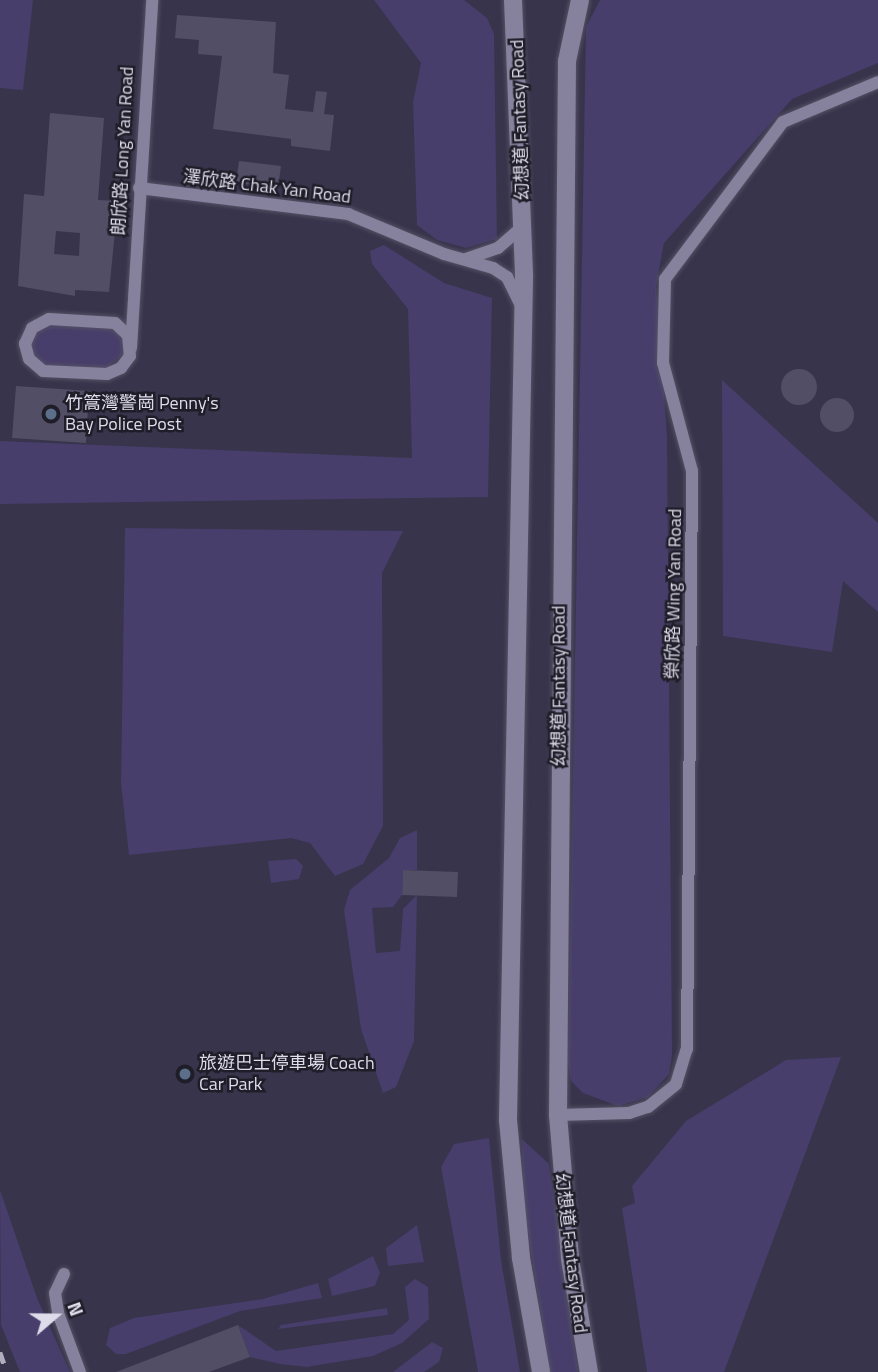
<!DOCTYPE html>
<meta charset="utf-8">
<style>
body{margin:0}
#map{position:relative;width:878px;height:1372px;overflow:hidden;background:#38344b;font-family:"Titillium Web","Noto Sans TC",sans-serif}
div>[style]{position:absolute}
.green>*{inset:0;background:#473e6b}
.building>*{inset:0;background:#514e66}
.round{border-radius:50%}
.roads{filter:drop-shadow(0 0 2px #545165) drop-shadow(0 0 2px #545165)}
.street>*{height:12px;margin:-6px;padding:0 6px;transform-origin:6px;border-radius:6px;background:#86829d}
.secondary>*{height:18px;margin:-9px;padding:0 9px;transform-origin:9px;border-radius:9px;background:#86829d}
.rail>*{height:4.5px;margin-top:-2.25px;transform-origin:0;background:repeating-linear-gradient(90deg,#b0adbf 0 12px,transparent 0 24px)}
.dots>*{width:19px;height:19px;translate:-50% -50%;box-sizing:border-box;border:4px solid #1f1d28;border-radius:50%}
span{translate:-50% -50%;white-space:nowrap;text-align:center;line-height:1.15;-webkit-text-stroke:5px #1f1d28;paint-order:stroke}
.street-label{font-size:18px;color:#dedceb}
.poi-label{font-size:18px;color:#dedceb}
.left{translate:0 -50%;text-align:left}
.north{position:absolute;left:21px;top:1281px;width:70px;height:70px;-webkit-text-stroke:5px #1f1d28;paint-order:stroke;rotate:70deg;font-size:19px;font-weight:700;line-height:28px;text-align:center;color:#dedceb}
.north::after{content:'';display:block;margin:auto;width:24px;height:32px;background:#dedceb;clip-path:polygon(50% 0,100% 100%,50% 72%,0 100%)}
</style>
<div id="map">
<div class="green">
<div style="clip-path:polygon(0 0,33px 0,23px 90px,0 88px)"></div>
<div style="clip-path:polygon(374px 0,464px 0,487px 18px,494px 34px,497px 239px,466px 248px,437px 240px,417px 225px,413px 102px,421px 63px)"></div>
<div style="clip-path:polygon(600px 0,878px 0,878px 63px,792px 99px,664px 243px,656px 286px,667px 435px,672px 1055px,669px 1074px,648px 1097px,618px 1106px,583px 1093px,571px 1081px,568px 1063px,586px 27px)"></div>
<div style="clip-path:polygon(384px 245px,444px 283px,492px 298px,488px 497px,0 504px,0 441px,412px 458px,408px 309px,372px 264px,370px 251px)"></div>
<div style="clip-path:polygon(44px 325px,106px 325px,123px 334px,125px 353px,106px 368px,49px 368px,32px 358px,30px 338px)"></div>
<div style="clip-path:polygon(722px 380px,878px 523px,878px 612px,843px 581px,832px 652px,723px 636px)"></div>
<div style="clip-path:polygon(125px 528px,403px 531px,382px 573px,383px 826px,363px 864px,335px 876px,310px 843px,291px 838px,129px 855px,121px 783px)"></div>
<div style="clip-path:polygon(417px 830px,417px 870px,403px 870px,402px 895px,393px 907px,372px 908px,376px 953px,400px 951px,403px 909px,417px 895px,414px 1041px,396px 1087px,383px 1093px,361px 1029px,344px 910px,350px 890px,389px 858px,400px 838px)"></div>
<div style="clip-path:polygon(296px 859px,303px 866px,299px 879px,271px 883px,268px 861px)"></div>
<div style="clip-path:polygon(841px 1057px,724px 1372px,647px 1372px,622px 1208px,635px 1203px,632px 1186px,686px 1121px,786px 1060px)"></div>
<div style="clip-path:polygon(489px 1138px,501px 1260px,520px 1372px,478px 1372px,441px 1167px,454px 1144px)"></div>
<div style="clip-path:polygon(522px 1139px,549px 1164px,578px 1372px,550px 1372px,523px 1202px)"></div>
<div style="clip-path:polygon(0 1190px,37px 1298px,70px 1372px,20px 1372px,1px 1325px)"></div>
<div style="clip-path:polygon(417px 1225px,424px 1262px,388px 1266px,386px 1248px)"></div>
<div style="clip-path:polygon(373px 1256px,380px 1273px,375px 1286px,332px 1296px,328px 1279px)"></div>
<div style="clip-path:polygon(415px 1279px,428px 1287px,429px 1319px,402px 1343px,373px 1356px,307px 1367px,280px 1364px,250px 1357px,238px 1325px,276px 1351px,393px 1334px,409px 1320px,405px 1287px)"></div>
<div style="clip-path:polygon(318px 1283px,322px 1298px,240px 1311px,126px 1354px,116px 1354px,106px 1345px,110px 1328px,134px 1318px,263px 1299px)"></div>
<div style="clip-path:polygon(387px 1308px,388px 1315px,278px 1329px,281px 1325px)"></div>
<div style="clip-path:polygon(432px 1342px,443px 1348px,439px 1362px,424px 1372px,393px 1372px)"></div>
</div>
<div class="building">
<div style="clip-path:polygon(177px 15px,276px 22px,273px 73px,289px 75px,285px 109px,313px 112px,316px 91px,327px 92px,324px 114px,334px 115px,330px 151px,291px 146px,291px 139px,213px 129px,222px 56px,198px 54px,199px 40px,175px 38px)"></div>
<div style="clip-path:polygon(evenodd,50px 113px,104px 118px,98px 200px,118px 201px,109px 292px,75px 290px,75px 296px,18px 286px,24px 194px,44px 196px,50px 113px,56px 231px,80px 233px,79px 256px,54px 254px,56px 231px)"></div>
<div style="clip-path:polygon(239px 161px,281px 166px,278px 188px,236px 183px)"></div>
<div class="round" style="left:781px;top:369px;width:36px;height:36px"></div>
<div style="clip-path:polygon(16px 386px,89px 391px,86px 443px,12px 438px)"></div>
<div class="round" style="left:820px;top:398px;width:34px;height:34px"></div>
<div style="clip-path:polygon(403px 870px,458px 872px,457px 897px,402px 895px)"></div>
<div style="clip-path:polygon(238px 1325px,250px 1357px,209px 1372px,116px 1372px)"></div>
</div>
<div class="roads">
<div class="street">
<div style="left:139px;top:188px;width:211px;rotate:7.1deg"></div>
<div style="left:348px;top:214px;width:104px;rotate:22.6deg"></div>
<div style="left:444px;top:254px;width:51px;rotate:15.9deg"></div>
<div style="left:493px;top:268px;width:17px;rotate:33deg"></div>
<div style="left:507px;top:277px;width:30px;rotate:64deg"></div>
<div style="left:466px;top:259px;width:34px;rotate:-19deg"></div>
<div style="left:498px;top:248px;width:35px;rotate:-41deg"></div>
<div style="left:49px;top:319px;width:66px;rotate:3.5deg"></div>
<div style="left:115px;top:323px;width:18px;rotate:43deg"></div>
<div style="left:128px;top:335px;width:21px;rotate:85deg"></div>
<div style="left:130px;top:356px;width:15px;rotate:127deg"></div>
<div style="left:121px;top:368px;width:15px;rotate:157deg"></div>
<div style="left:107px;top:374px;width:64px;rotate:-177.3deg"></div>
<div style="left:43px;top:371px;width:18px;rotate:-139deg"></div>
<div style="left:29px;top:359px;width:16px;rotate:-105deg"></div>
<div style="left:25px;top:344px;width:17px;rotate:-66deg"></div>
<div style="left:32px;top:328px;width:19px;rotate:-28deg"></div>
<div style="left:131px;top:348px;width:349px;rotate:-86.5deg"></div>
<div style="left:558px;top:1115px;width:71px;rotate:-1.6deg"></div>
<div style="left:629px;top:1113px;width:20px;rotate:-18deg"></div>
<div style="left:648px;top:1107px;width:36px;rotate:-39deg"></div>
<div style="left:676px;top:1084px;width:37px;rotate:-73deg"></div>
<div style="left:687px;top:1049px;width:578px;rotate:-89.5deg"></div>
<div style="left:692px;top:471px;width:112px;rotate:-105deg"></div>
<div style="left:663px;top:363px;width:84px;rotate:-88.6deg"></div>
<div style="left:665px;top:279px;width:196px;rotate:-53.1deg"></div>
<div style="left:783px;top:122px;width:103px;rotate:-22.8deg"></div>
<div style="left:64px;top:1274px;width:21px;rotate:115deg"></div>
<div style="left:55px;top:1293px;width:20px;rotate:81deg"></div>
<div style="left:58px;top:1313px;width:63px;rotate:69.6deg"></div>
</div>
<div class="secondary">
<div style="left:513px;top:0;width:278px;rotate:87.7deg"></div>
<div style="left:524px;top:278px;width:842px;rotate:91.09deg"></div>
<div style="left:508px;top:1120px;width:139px;rotate:84.6deg"></div>
<div style="left:521px;top:1258px;width:116px;rotate:80deg"></div>
<div style="left:580px;top:0;width:62px;rotate:102deg"></div>
<div style="left:567px;top:61px;width:1054px;rotate:90.49deg"></div>
<div style="left:558px;top:1115px;width:144px;rotate:85.2deg"></div>
<div style="left:570px;top:1259px;width:115px;rotate:80.5deg"></div>
</div>
</div>
<div class="rail">
<div style="left:0;top:1352px;width:21px;rotate:71deg"></div>
</div>
<div class="dots">
<div style="left:51px;top:414px;background:#5c6f8a"></div>
<div style="left:185px;top:1074px;background:#5c6f8a"></div>
</div>
<div class="street-label">
<span style="left:520px;top:120px;rotate:-92deg">幻想道 Fantasy Road</span>
<span style="left:123px;top:151px;rotate:-87deg">朗欣路 Long Yan Road</span>
<span style="left:267px;top:187px;rotate:7deg">澤欣路 Chak Yan Road</span>
<span style="left:674px;top:594px;rotate:-89deg">榮欣路 Wing Yan Road</span>
<span style="left:559px;top:686px;rotate:-90deg">幻想道 Fantasy Road</span>
<span style="left:571px;top:1253px;rotate:83deg">幻想道 Fantasy Road</span>
</div>
<div class="poi-label">
<span class="left" style="left:65px;top:414px">竹篙灣警崗 Penny's<br>Bay Police Post</span>
<span class="left" style="left:199px;top:1074px">旅遊巴士停車場 Coach<br>Car Park</span>
</div>
<div class="north">N</div>
</div>
